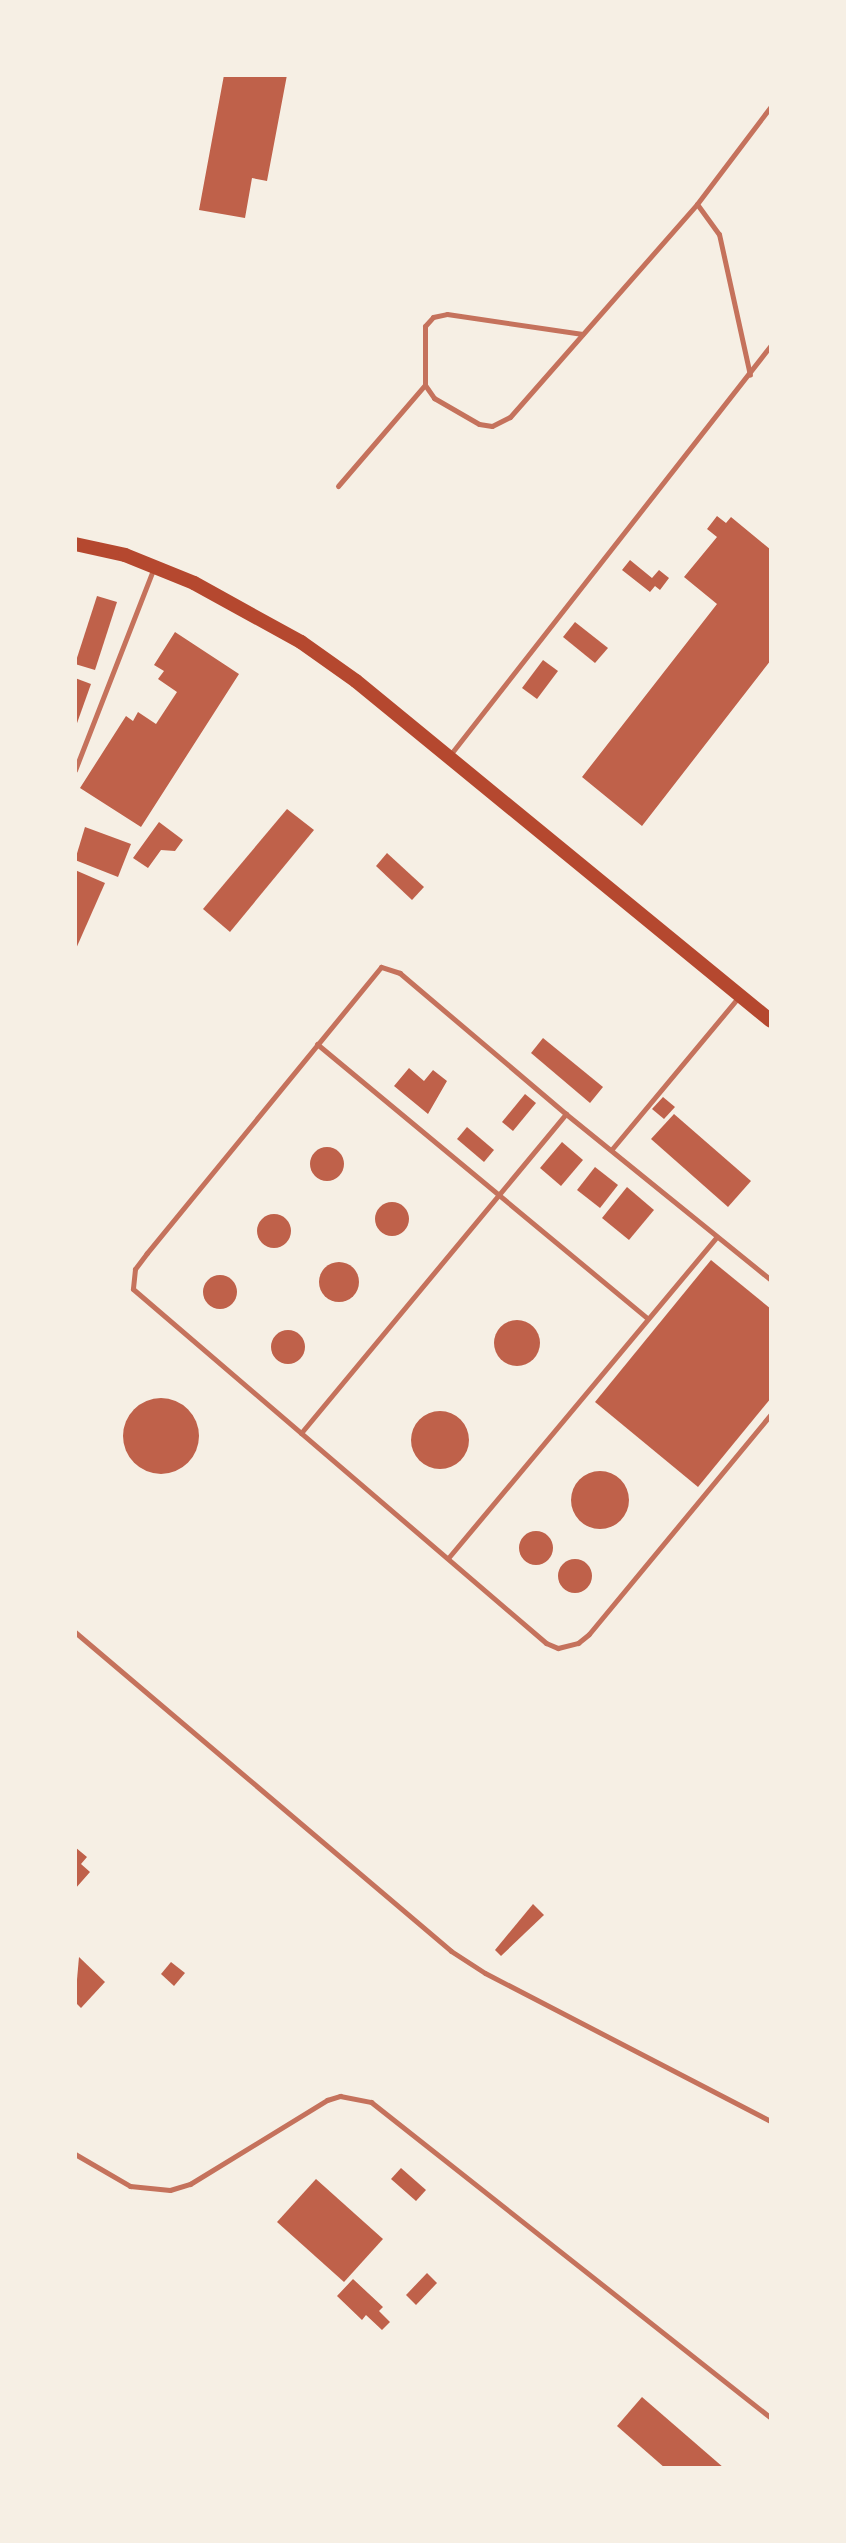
<!DOCTYPE html>
<style>
body{margin:0}
#map{position:relative;width:846px;height:2543px;overflow:hidden;background:#f6efe4;font-family:Barlow,sans-serif}
div>[style]{position:absolute}
.building>*{inset:0;background:#bf614a}
.round{border-radius:50%}
.service>*{height:5px;margin:-2.5px;padding:0 2.5px;transform-origin:2.5px;border-radius:2.5px;background:#c5725c}
.secondary>*{height:14px;margin:-7px;padding:0 7px;transform-origin:7px;border-radius:7px;background:#b5482f}
span{translate:-50% -50%;white-space:nowrap;text-align:center;line-height:1.15;-webkit-text-stroke:5px #f6efe4;paint-order:stroke}
.frame{position:absolute;inset:0;border:77px solid #f6efe4;pointer-events:none}
</style>
<div id="map">
<div class="building">
<div style="clip-path:polygon(224px 75px,287px 75px,267px 181px,252px 178px,245px 218px,199px 210px)"></div>
<div style="clip-path:polygon(717px 516px,726px 523px,731px 517px,771px 550px,771px 660px,642px 826px,582px 777px,717px 604px,684px 577px,717px 537px,707px 529px)"></div>
<div style="clip-path:polygon(630px 560px,652px 578px,659px 570px,669px 578px,660px 590px,655px 586px,650px 592px,622px 570px)"></div>
<div style="clip-path:polygon(97px 596px,117px 602px,95px 670px,75px 664px)"></div>
<div style="clip-path:polygon(575px 622px,608px 648px,595px 663px,563px 637px)"></div>
<div style="clip-path:polygon(175px 632px,239px 674px,141px 827px,80px 788px,126px 716px,133px 721px,138px 712px,156px 724px,177px 692px,158px 679px,164px 671px,154px 665px)"></div>
<div style="clip-path:polygon(543px 660px,558px 671px,537px 699px,522px 688px)"></div>
<div style="clip-path:polygon(75px 678px,91px 684px,76px 726px,75px 726px)"></div>
<div style="clip-path:polygon(287px 809px,314px 830px,230px 932px,203px 909px)"></div>
<div style="clip-path:polygon(159px 822px,183px 840px,175px 851px,161px 850px,148px 868px,133px 858px)"></div>
<div style="clip-path:polygon(85px 827px,131px 844px,118px 877px,75px 860px)"></div>
<div style="clip-path:polygon(387px 853px,424px 887px,412px 900px,376px 866px)"></div>
<div style="clip-path:polygon(75px 870px,105px 883px,75px 951px)"></div>
<div style="clip-path:polygon(543px 1038px,603px 1087px,590px 1103px,531px 1053px)"></div>
<div style="clip-path:polygon(409px 1068px,424px 1081px,433px 1070px,447px 1081px,428px 1114px,394px 1086px)"></div>
<div style="clip-path:polygon(525px 1094px,536px 1103px,513px 1131px,502px 1122px)"></div>
<div style="clip-path:polygon(663px 1097px,675px 1107px,664px 1119px,652px 1109px)"></div>
<div style="clip-path:polygon(674px 1114px,751px 1181px,728px 1207px,651px 1139px)"></div>
<div style="clip-path:polygon(467px 1127px,494px 1150px,484px 1162px,457px 1139px)"></div>
<div style="clip-path:polygon(562px 1142px,583px 1160px,561px 1186px,540px 1168px)"></div>
<div class="round" style="left:310px;top:1147px;width:34px;height:34px"></div>
<div style="clip-path:polygon(595px 1167px,618px 1185px,600px 1208px,577px 1190px)"></div>
<div style="clip-path:polygon(627px 1187px,654px 1210px,629px 1240px,602px 1218px)"></div>
<div class="round" style="left:375px;top:1202px;width:34px;height:34px"></div>
<div class="round" style="left:257px;top:1214px;width:34px;height:34px"></div>
<div style="clip-path:polygon(711px 1260px,771px 1309px,771px 1398px,698px 1487px,595px 1402px)"></div>
<div class="round" style="left:319px;top:1262px;width:40px;height:40px"></div>
<div class="round" style="left:203px;top:1275px;width:34px;height:34px"></div>
<div class="round" style="left:494px;top:1320px;width:46px;height:46px"></div>
<div class="round" style="left:271px;top:1330px;width:34px;height:34px"></div>
<div class="round" style="left:123px;top:1398px;width:76px;height:76px"></div>
<div class="round" style="left:411px;top:1411px;width:58px;height:58px"></div>
<div class="round" style="left:571px;top:1471px;width:58px;height:58px"></div>
<div class="round" style="left:519px;top:1531px;width:34px;height:34px"></div>
<div class="round" style="left:558px;top:1559px;width:34px;height:34px"></div>
<div style="clip-path:polygon(75px 1847px,87px 1857px,81px 1864px,90px 1872px,75px 1889px)"></div>
<div style="clip-path:polygon(533px 1904px,544px 1915px,501px 1956px,495px 1950px)"></div>
<div style="clip-path:polygon(79px 1957px,105px 1982px,81px 2008px,75px 2002px)"></div>
<div style="clip-path:polygon(171px 1962px,185px 1973px,174px 1986px,161px 1974px)"></div>
<div style="clip-path:polygon(401px 2168px,426px 2190px,416px 2201px,391px 2179px)"></div>
<div style="clip-path:polygon(316px 2179px,383px 2239px,344px 2282px,277px 2222px)"></div>
<div style="clip-path:polygon(427px 2273px,437px 2283px,416px 2305px,406px 2295px)"></div>
<div style="clip-path:polygon(353px 2279px,383px 2307px,379px 2311px,390px 2322px,382px 2330px,366px 2315px,362px 2320px,337px 2296px)"></div>
<div style="clip-path:polygon(642px 2397px,724px 2468px,665px 2468px,617px 2426px)"></div>
</div>
<div class="service">
<div style="left:697px;top:204px;width:123px;rotate:-52.9deg"></div>
<div style="left:425px;top:385px;width:16px;rotate:55deg"></div>
<div style="left:434px;top:398px;width:52px;rotate:30deg"></div>
<div style="left:479px;top:424px;width:13px;rotate:9deg"></div>
<div style="left:492px;top:426px;width:20px;rotate:-27deg"></div>
<div style="left:510px;top:417px;width:283px;rotate:-48.7deg"></div>
<div style="left:697px;top:204px;width:37px;rotate:54deg"></div>
<div style="left:719px;top:234px;width:144px;rotate:77.6deg"></div>
<div style="left:338px;top:486px;width:133px;rotate:-49.3deg"></div>
<div style="left:425px;top:385px;width:59px;rotate:-90deg"></div>
<div style="left:425px;top:326px;width:12px;rotate:-48deg"></div>
<div style="left:433px;top:317px;width:14px;rotate:-12deg"></div>
<div style="left:447px;top:314px;width:137px;rotate:8.4deg"></div>
<div style="left:450px;top:755px;width:521px;rotate:-51.94deg"></div>
<div style="left:75px;top:770px;width:218px;rotate:-68.7deg"></div>
<div style="left:317px;top:1044px;width:428px;rotate:39.7deg"></div>
<div style="left:566px;top:1114px;width:218px;rotate:-139.7deg"></div>
<div style="left:400px;top:973px;width:20px;rotate:-162deg"></div>
<div style="left:381px;top:967px;width:370px;rotate:129.3deg"></div>
<div style="left:147px;top:1253px;width:20px;rotate:127deg"></div>
<div style="left:135px;top:1269px;width:20px;rotate:96deg"></div>
<div style="left:133px;top:1289px;width:544px;rotate:40.6deg"></div>
<div style="left:546px;top:1643px;width:13px;rotate:23deg"></div>
<div style="left:558px;top:1648px;width:21px;rotate:-14deg"></div>
<div style="left:578px;top:1643px;width:14px;rotate:-39deg"></div>
<div style="left:589px;top:1634px;width:286px;rotate:-50.4deg"></div>
<div style="left:612px;top:1149px;width:197px;rotate:-50.2deg"></div>
<div style="left:301px;top:1433px;width:415px;rotate:-50.3deg"></div>
<div style="left:566px;top:1114px;width:264px;rotate:39deg"></div>
<div style="left:449px;top:1557px;width:417px;rotate:-50.1deg"></div>
<div style="left:75px;top:1632px;width:493px;rotate:40.3deg"></div>
<div style="left:451px;top:1951px;width:40px;rotate:32.9deg"></div>
<div style="left:485px;top:1973px;width:322px;rotate:27.4deg"></div>
<div style="left:75px;top:2154px;width:64px;rotate:30.2deg"></div>
<div style="left:130px;top:2186px;width:40px;rotate:5.7deg"></div>
<div style="left:170px;top:2190px;width:21px;rotate:-17deg"></div>
<div style="left:190px;top:2184px;width:161px;rotate:-31.5deg"></div>
<div style="left:327px;top:2100px;width:14px;rotate:-17deg"></div>
<div style="left:340px;top:2096px;width:32px;rotate:11deg"></div>
<div style="left:371px;top:2102px;width:510px;rotate:38.31deg"></div>
</div>
<div class="secondary">
<div style="left:75px;top:544px;width:51px;rotate:12.4deg"></div>
<div style="left:125px;top:555px;width:74px;rotate:22.1deg"></div>
<div style="left:194px;top:583px;width:122px;rotate:28.9deg"></div>
<div style="left:301px;top:642px;width:67px;rotate:35.3deg"></div>
<div style="left:356px;top:681px;width:536px;rotate:39.33deg"></div>
</div>
<div class="frame"></div>
</div>
